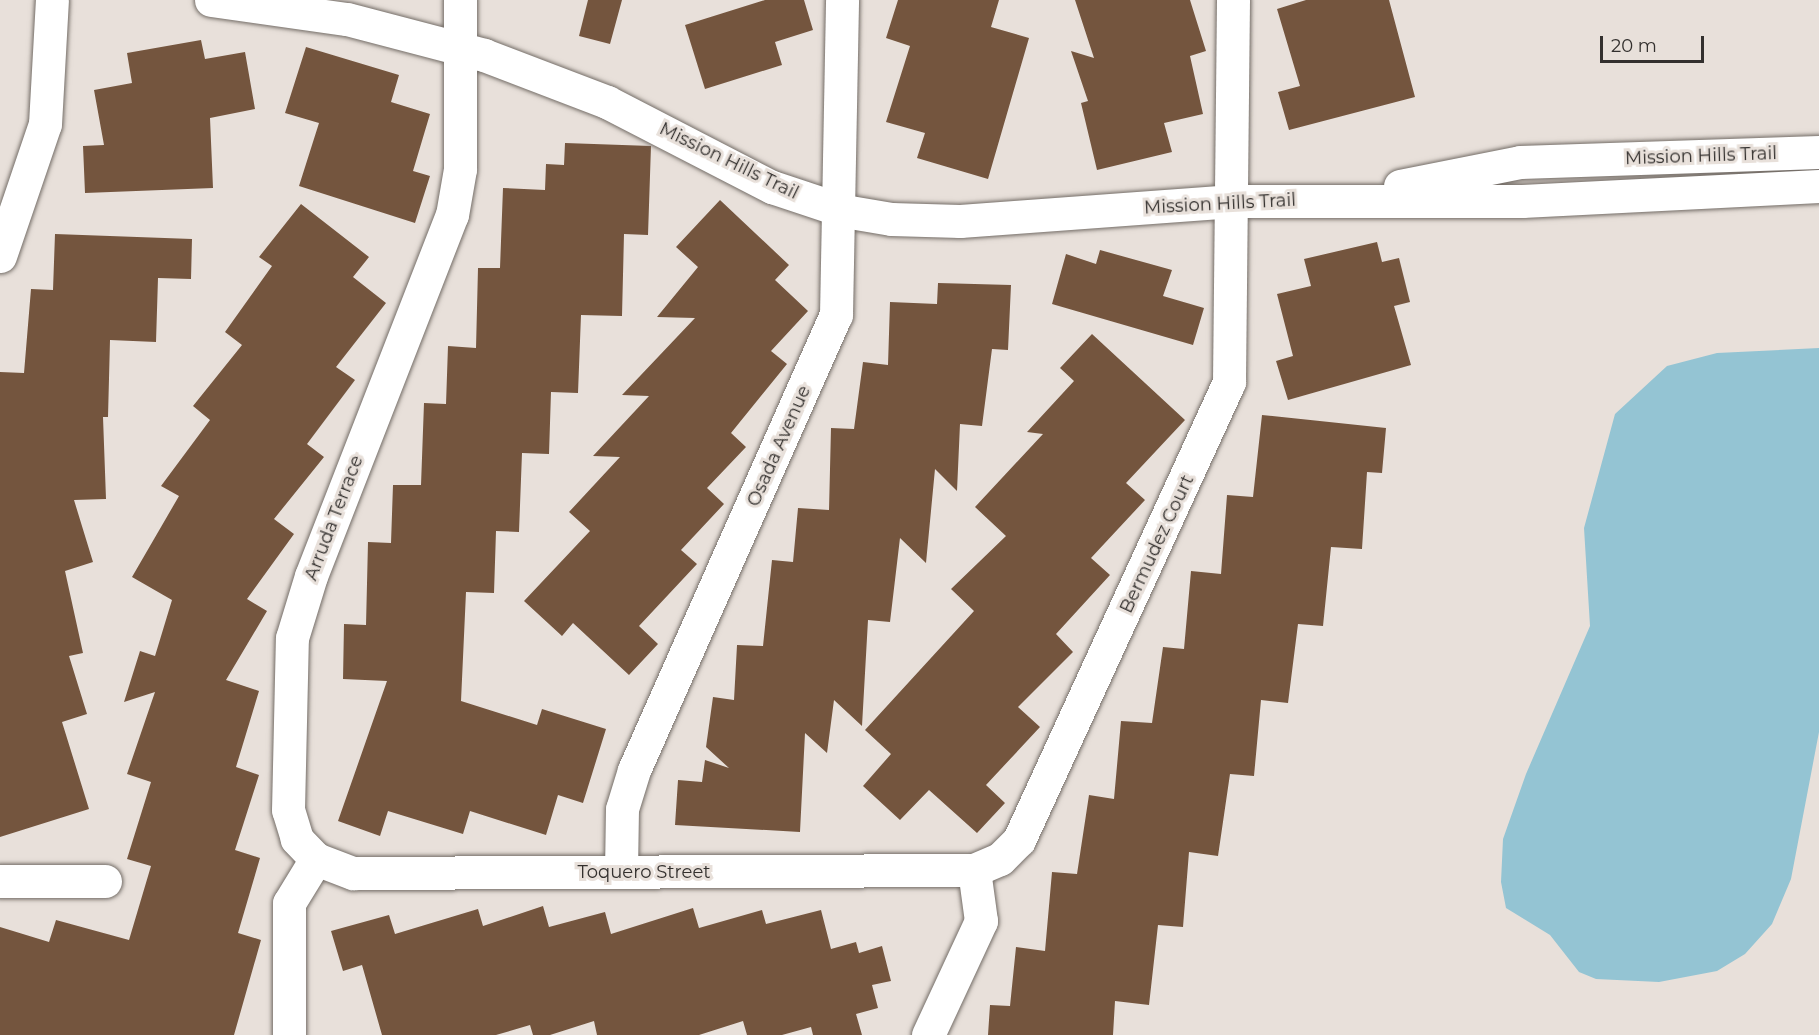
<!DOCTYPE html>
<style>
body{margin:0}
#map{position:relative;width:1819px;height:1035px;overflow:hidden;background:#e8e0da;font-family:Montserrat,sans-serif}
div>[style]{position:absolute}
.water>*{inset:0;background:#94c4d3}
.building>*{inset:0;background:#74553e}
.roads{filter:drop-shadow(0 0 2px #746d67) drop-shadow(0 0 2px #746d67)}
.minor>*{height:33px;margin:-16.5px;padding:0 16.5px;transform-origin:16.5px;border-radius:16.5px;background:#fff}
span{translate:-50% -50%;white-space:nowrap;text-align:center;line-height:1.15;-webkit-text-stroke:6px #e8e0da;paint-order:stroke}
.street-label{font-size:18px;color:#33302e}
.scale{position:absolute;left:1600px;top:36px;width:104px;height:27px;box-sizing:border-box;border:3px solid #33302e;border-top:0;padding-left:8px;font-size:18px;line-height:21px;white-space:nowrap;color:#33302e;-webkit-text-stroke:4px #e8e0da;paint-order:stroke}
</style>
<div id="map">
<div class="water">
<div style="clip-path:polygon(1819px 348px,1819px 732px,1791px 879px,1772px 924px,1745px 954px,1717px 971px,1659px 982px,1596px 979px,1579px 972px,1550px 935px,1506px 908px,1501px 882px,1503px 839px,1526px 774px,1590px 626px,1584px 528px,1615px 414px,1667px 366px,1717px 353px)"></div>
</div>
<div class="building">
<div style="clip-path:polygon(588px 0,622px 0,610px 44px,579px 36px)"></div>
<div style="clip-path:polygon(765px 0,804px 0,813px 30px,775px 42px,782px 65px,705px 89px,685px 25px)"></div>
<div style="clip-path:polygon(898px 0,999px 0,991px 27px,1029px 38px,988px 179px,917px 158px,925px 133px,886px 122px,910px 46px,886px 38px)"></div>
<div style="clip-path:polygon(1075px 0,1190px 0,1206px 51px,1190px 56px,1203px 114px,1164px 123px,1172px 152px,1097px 170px,1081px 103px,1088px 101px,1071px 51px,1094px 58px)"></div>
<div style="clip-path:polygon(1306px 0,1389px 0,1415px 97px,1289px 130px,1278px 92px,1300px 86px,1277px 9px)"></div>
<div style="clip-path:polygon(201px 40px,205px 59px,245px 52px,255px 109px,210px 118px,213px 188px,85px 193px,83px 146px,104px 145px,94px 90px,132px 83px,127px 53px)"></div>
<div style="clip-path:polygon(306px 47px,399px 75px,391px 102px,430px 114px,413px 171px,430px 176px,415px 223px,299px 186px,319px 123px,285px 113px)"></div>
<div style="clip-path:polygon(565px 143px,651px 146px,648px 235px,624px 234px,622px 316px,581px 315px,578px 393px,551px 392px,549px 454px,522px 453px,519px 532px,496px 531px,494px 593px,466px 592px,461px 701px,537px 725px,542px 709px,606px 729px,583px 803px,558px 795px,546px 835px,470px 811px,463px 834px,388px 811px,380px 836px,338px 821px,387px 681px,343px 679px,344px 624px,366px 625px,368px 542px,391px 543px,393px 485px,421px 485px,424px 403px,446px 404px,448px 346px,476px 348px,478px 268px,500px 268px,503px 188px,545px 190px,546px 164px,564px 165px)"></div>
<div style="clip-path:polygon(720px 200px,789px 265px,775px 280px,808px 311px,771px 351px,787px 364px,731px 433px,746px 447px,707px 488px,724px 504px,681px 550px,697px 564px,639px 626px,658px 644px,629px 675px,573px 623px,562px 636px,524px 601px,590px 531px,569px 512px,620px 457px,593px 456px,649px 396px,622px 395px,695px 318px,657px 317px,698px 267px,676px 247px)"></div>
<div style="clip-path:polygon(301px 204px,369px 257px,353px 277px,386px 303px,336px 367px,355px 380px,307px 444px,324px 457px,274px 519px,294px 534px,247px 599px,267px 611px,226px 680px,259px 691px,236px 767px,259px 775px,235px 850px,260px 858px,238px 933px,261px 940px,234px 1035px,0 1035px,0 927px,49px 942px,56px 920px,129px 940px,151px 866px,127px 859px,151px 782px,127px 774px,155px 692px,124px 702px,140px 651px,155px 656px,172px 600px,132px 577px,179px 496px,161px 486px,210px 420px,193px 406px,242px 345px,225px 332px,272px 266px,259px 257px)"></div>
<div style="clip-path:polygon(55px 234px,192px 239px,191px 279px,158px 278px,156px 342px,110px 340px,108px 417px,103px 417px,106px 499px,74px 500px,93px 562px,65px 571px,83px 653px,69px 656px,87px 714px,62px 722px,89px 809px,0 837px,0 372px,24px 373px,31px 289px,53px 290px)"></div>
<div style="clip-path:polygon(1377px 242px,1382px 262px,1399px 258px,1410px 302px,1394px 306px,1411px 365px,1288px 400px,1276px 361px,1293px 356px,1277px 294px,1311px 286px,1304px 259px)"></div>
<div style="clip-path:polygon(1100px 250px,1172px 270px,1163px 296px,1204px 308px,1193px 345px,1052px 304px,1066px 254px,1096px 264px)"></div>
<div style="clip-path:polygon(938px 283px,1011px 285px,1008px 350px,992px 349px,982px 426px,960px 424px,957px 491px,935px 469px,926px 563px,900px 538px,890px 622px,868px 620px,862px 726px,834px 700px,827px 753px,805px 733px,800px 832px,675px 825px,678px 780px,702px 782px,705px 760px,729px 768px,706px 747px,713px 697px,734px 700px,737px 645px,763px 646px,772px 560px,793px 562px,798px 508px,829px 510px,831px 428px,854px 429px,863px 362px,888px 365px,890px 302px,937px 304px)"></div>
<div style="clip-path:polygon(1092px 334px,1185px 420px,1126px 483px,1145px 500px,1091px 558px,1110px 575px,1056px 634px,1073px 652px,1018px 707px,1040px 727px,986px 785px,1005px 803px,977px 833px,929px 790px,900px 820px,863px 786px,891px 754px,865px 730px,974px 611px,951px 589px,1006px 536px,975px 507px,1043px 434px,1027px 432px,1074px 381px,1060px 368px)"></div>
<div style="clip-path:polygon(1262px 415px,1386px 428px,1382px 473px,1367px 472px,1362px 549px,1331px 547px,1323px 626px,1298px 624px,1288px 703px,1261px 700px,1254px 776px,1230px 774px,1218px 856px,1189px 852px,1183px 927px,1158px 925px,1149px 1005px,1115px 1001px,1113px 1035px,988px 1035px,990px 1005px,1010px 1006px,1016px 947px,1045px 951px,1052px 872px,1077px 874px,1089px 795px,1114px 799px,1121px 721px,1152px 723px,1163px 647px,1184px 649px,1191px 571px,1221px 574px,1227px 495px,1253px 497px)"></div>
<div style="clip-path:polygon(543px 906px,549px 927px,605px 912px,611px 934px,693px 908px,699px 928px,762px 910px,766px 924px,821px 910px,831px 949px,856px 942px,859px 953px,882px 946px,891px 981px,872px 985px,878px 1008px,856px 1014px,862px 1035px,813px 1035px,811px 1027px,782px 1035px,747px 1035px,743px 1021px,699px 1035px,597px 1035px,594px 1021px,550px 1035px,533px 1035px,530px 1025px,496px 1035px,382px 1035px,362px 965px,343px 971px,331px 931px,389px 915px,395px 934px,478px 909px,483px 926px)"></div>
</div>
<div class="roads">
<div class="minor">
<div style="left:211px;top:0;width:137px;rotate:8deg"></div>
<div style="left:347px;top:19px;width:142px;rotate:14.7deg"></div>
<div style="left:484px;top:55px;width:132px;rotate:20.9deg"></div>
<div style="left:607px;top:102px;width:186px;rotate:27.3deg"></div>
<div style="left:772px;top:187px;width:76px;rotate:18.4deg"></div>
<div style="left:844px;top:211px;width:48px;rotate:9.7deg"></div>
<div style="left:891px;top:219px;width:69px;rotate:1.7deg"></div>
<div style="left:960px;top:221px;width:274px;rotate:-4.2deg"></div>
<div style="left:1233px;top:201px;width:289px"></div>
<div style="left:1522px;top:201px;width:297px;rotate:-2.9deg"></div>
<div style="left:1400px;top:186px;width:122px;rotate:-11.3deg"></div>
<div style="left:1520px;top:162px;width:299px;rotate:-1.9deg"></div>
<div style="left:0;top:256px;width:139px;rotate:-71.2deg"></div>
<div style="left:45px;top:124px;width:124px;rotate:-86.8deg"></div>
<div style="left:316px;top:859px;width:40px;rotate:21deg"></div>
<div style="left:353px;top:873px;width:621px;rotate:-0.28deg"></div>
<div style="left:621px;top:872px;width:63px;rotate:-89.1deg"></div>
<div style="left:622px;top:809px;width:41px;rotate:-72.9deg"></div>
<div style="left:634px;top:770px;width:498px;rotate:-66.1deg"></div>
<div style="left:836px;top:315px;width:315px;rotate:-88.9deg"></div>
<div style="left:0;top:881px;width:105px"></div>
<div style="left:289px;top:1035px;width:132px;rotate:-90deg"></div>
<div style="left:289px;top:903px;width:52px;rotate:-58.5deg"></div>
<div style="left:316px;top:859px;width:28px;rotate:-134deg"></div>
<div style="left:297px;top:839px;width:30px;rotate:-107deg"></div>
<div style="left:288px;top:810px;width:172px;rotate:-88.7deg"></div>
<div style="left:292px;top:638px;width:65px;rotate:-73deg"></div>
<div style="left:311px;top:576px;width:388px;rotate:-68.7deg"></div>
<div style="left:452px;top:215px;width:47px;rotate:-80.1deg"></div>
<div style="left:460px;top:169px;width:169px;rotate:-90deg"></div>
<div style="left:928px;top:1035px;width:126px;rotate:-65.1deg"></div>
<div style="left:981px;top:921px;width:51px;rotate:-97.8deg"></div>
<div style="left:974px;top:870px;width:28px;rotate:-23deg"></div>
<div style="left:1000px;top:859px;width:27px;rotate:-45deg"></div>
<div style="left:1019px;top:840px;width:504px;rotate:-65.37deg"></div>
<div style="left:1229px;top:382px;width:382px;rotate:-89.4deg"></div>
</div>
</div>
<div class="street-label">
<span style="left:1701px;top:156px;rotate:-2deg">Mission Hills Trail</span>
<span style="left:729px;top:161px;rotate:26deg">Mission Hills Trail</span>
<span style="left:1220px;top:204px;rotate:-3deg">Mission Hills Trail</span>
<span style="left:779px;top:446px;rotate:-66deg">Osada Avenue</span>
<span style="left:334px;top:518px;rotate:-69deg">Arruda Terrace</span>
<span style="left:1157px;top:544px;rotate:-65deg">Bermudez Court</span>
<span style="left:644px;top:872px">Toquero Street</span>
</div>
<div class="scale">20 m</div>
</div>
